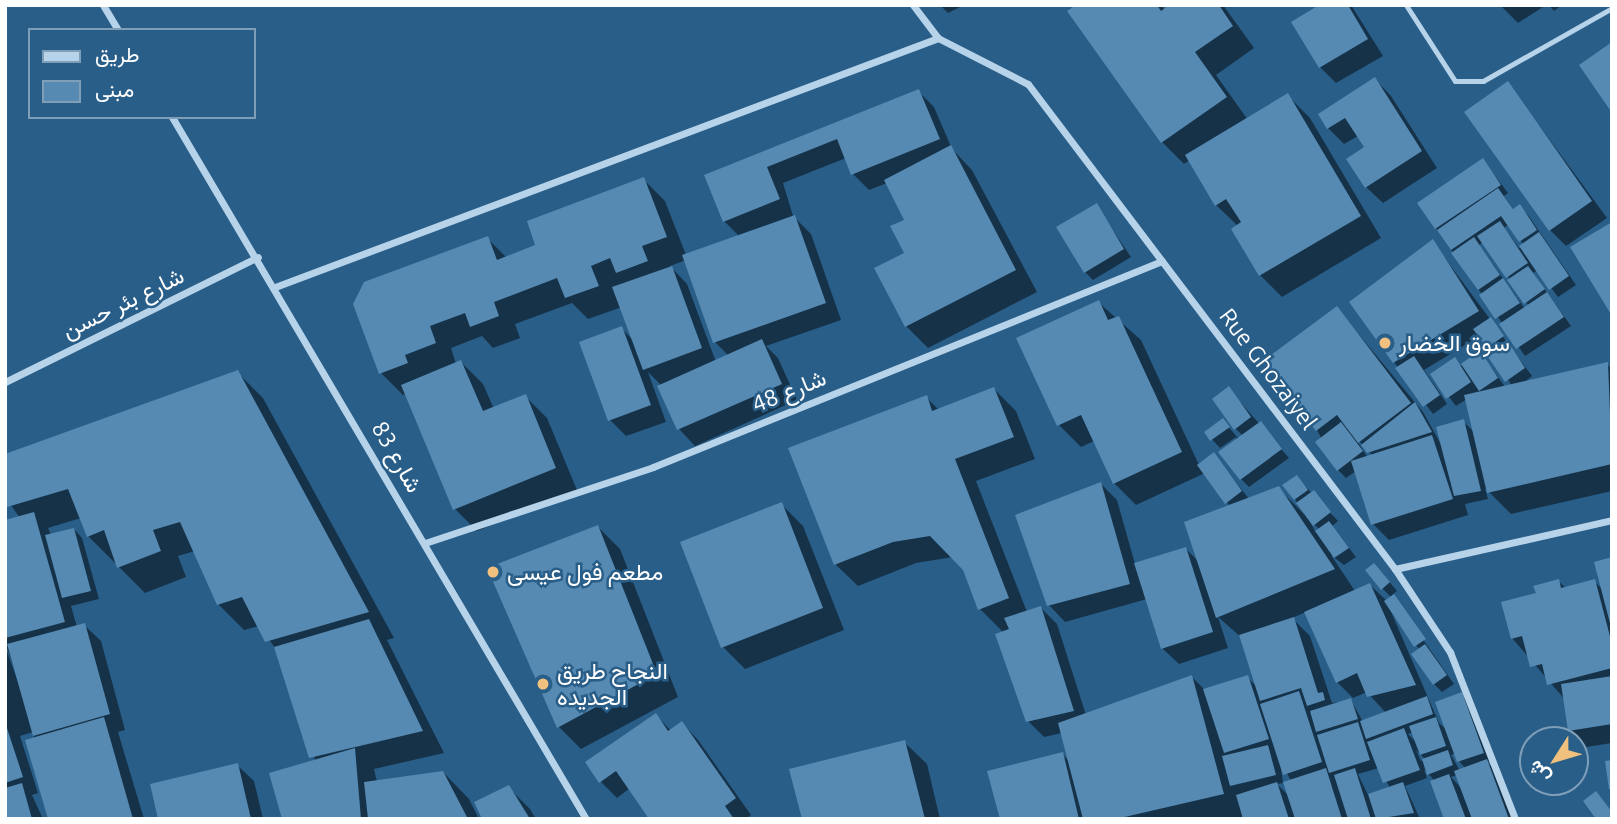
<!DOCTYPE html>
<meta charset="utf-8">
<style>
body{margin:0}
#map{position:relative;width:1617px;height:824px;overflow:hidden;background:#295e89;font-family:Ubuntu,Vazirmatn,sans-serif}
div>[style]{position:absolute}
.shadow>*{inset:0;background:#0007}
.building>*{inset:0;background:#568ab2}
.service>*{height:5px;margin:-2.5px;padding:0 2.5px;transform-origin:2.5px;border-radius:2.5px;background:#b7d3e9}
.minor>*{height:7px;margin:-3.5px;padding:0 3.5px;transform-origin:3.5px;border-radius:3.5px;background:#b7d3e9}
.dots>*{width:19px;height:19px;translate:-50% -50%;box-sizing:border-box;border:4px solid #295e89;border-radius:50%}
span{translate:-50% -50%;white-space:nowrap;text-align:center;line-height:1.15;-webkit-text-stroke:5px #295e89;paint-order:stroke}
.street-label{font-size:23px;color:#fff}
.poi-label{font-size:23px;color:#fff}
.left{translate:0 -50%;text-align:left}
.frame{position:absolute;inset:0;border:7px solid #fff;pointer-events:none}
.legend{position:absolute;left:28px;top:28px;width:228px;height:91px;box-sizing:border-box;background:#295e89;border:2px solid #7f9eb8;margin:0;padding:9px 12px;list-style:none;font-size:21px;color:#fff}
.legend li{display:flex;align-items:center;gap:14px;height:35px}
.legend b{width:35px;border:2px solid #7f9eb8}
.north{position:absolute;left:1519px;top:726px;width:70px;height:70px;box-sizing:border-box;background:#295e89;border:2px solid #7f9eb8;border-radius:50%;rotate:233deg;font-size:19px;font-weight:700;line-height:28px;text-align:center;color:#fff}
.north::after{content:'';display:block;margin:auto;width:24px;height:32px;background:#f0c17e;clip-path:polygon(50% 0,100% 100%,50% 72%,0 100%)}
</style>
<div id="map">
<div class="shadow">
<div style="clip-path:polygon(940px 5px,964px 5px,948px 13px)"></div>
<div style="clip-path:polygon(1079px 5px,1161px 5px,1165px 10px,1172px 5px,1223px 5px,1254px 48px,1216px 75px,1248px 120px,1288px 96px,1310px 118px,1381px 238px,1282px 297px,1260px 275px,1238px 226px,1216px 205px,1190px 160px,1184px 164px,1162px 142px)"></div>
<div style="clip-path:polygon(1323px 5px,1351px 5px,1383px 56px,1336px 83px,1320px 67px)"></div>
<div style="clip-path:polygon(1500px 5px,1546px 5px,1518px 23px)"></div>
<div style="clip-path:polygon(1549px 5px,1562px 5px,1554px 11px)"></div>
<div style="clip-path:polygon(1375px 79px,1391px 96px,1437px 168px,1383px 203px,1366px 187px,1366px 148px,1358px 136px,1344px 144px,1328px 128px)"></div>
<div style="clip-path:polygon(1508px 83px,1607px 218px,1566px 246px,1550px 230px)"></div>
<div style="clip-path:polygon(evenodd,918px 91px,934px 107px,952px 149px,972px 170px,1037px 292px,928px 348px,906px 326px,906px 220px,887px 183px,869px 190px,853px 174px,846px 158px,783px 183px,793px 216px,811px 234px,841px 320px,766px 346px,778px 358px,797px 400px,695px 446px,679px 429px,662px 386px,648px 372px,666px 422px,626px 436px,610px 420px,621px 328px,634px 341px,622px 307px,588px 319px,572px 303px,515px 324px,520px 338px,493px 348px,482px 336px,451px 348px,456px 364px,461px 362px,483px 384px,494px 409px,525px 396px,547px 418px,577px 490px,477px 531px,455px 509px,407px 393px,403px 395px,381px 373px,487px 238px,507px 258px,537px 246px,643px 179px,665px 201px,686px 255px,740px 237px,724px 221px,706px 176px,918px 91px,686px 260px,715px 342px,729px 356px,716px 362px,687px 284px,670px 266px,686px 260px)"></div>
<div style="clip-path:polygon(evenodd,1483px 160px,1508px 193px,1504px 196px,1514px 210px,1520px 207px,1528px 215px,1576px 285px,1558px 297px,1538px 270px,1533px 273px,1571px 326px,1525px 356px,1436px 228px,1483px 160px,1509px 224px,1524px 245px,1519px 248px,1504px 228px,1509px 224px,1483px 160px,1484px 242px,1529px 306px,1525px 309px,1479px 245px,1484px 242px)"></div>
<div style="clip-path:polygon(1096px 205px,1131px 257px,1093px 280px,1085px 272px)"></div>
<div style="clip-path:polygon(evenodd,1433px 242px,1532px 376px,1522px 384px,1607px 364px,1612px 369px,1612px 491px,1511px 514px,1485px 488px,1488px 499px,1465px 504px,1468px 515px,1389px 540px,1373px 524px,1356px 471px,1346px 478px,1338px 470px,1317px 430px,1337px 308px,1423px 412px,1443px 448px,1463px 421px,1475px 433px,1467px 399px,1456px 406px,1432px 375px,1454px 359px,1461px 366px,1480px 353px,1506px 388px,1512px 386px,1480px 336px,1424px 370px,1447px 404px,1433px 414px,1394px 362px,1433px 242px,1354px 436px,1364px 446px,1373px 456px,1368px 458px,1354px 436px)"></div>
<div style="clip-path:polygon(evenodd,1098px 302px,1141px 340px,1199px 465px,1214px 454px,1249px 499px,1278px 488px,1304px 514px,1295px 499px,1305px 486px,1338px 521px,1332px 526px,1356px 557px,1344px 565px,1331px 555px,1355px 591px,1370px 585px,1387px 601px,1392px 598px,1382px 588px,1382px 573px,1397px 591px,1392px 595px,1454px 684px,1442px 692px,1434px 684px,1420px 650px,1392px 614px,1439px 723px,1448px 731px,1461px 694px,1469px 703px,1491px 761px,1487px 762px,1495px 770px,1513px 819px,1446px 819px,1435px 781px,1424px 769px,1427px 778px,1405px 786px,1420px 819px,1002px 819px,1062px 754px,1070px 762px,1062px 733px,1044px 737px,1028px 721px,1004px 633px,980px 609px,965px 570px,953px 557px,916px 563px,858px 586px,835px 564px,926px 397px,939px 410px,994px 389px,1016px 411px,1035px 459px,976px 481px,1027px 612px,1041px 608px,1057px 624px,1086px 715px,1192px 677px,1205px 690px,1247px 677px,1257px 687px,1242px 638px,1218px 617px,1228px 648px,1179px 664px,1162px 648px,1147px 599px,1065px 622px,1049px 605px,1101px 484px,1117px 500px,1135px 564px,1186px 549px,1200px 563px,1230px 506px,1205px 473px,1136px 505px,1114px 483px,1094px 441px,1081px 447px,1059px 425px,1098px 302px,1309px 519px,1320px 530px,1316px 533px,1309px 519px,1098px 302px,1306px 612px,1337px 682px,1353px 698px,1367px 692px,1386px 713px,1363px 722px,1351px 700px,1332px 703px,1310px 636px,1292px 618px,1306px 612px,1098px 302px,1413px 732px,1417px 743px,1408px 734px,1413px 732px,1098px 302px,1416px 750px,1426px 760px,1421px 761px,1416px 750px,1098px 302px,1456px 753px,1459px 761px,1466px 769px,1460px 771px,1451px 755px,1456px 753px,1098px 302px,1280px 760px,1291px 781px,1290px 797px,1277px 784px,1283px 783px,1280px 760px,1098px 302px,1379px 768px,1390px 788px,1368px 795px,1358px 774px,1379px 768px,1098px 302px,1457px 775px,1462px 789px,1451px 777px,1457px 775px)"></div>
<div style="clip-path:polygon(237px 372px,263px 398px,394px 638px,387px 640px,444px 753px,374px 769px,377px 782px,443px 772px,469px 799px,479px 819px,283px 819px,316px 762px,278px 652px,259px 626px,244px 630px,218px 604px,195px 551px,178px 556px,186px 577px,145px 593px,88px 536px,81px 518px,48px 528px,51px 535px,74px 529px,82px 538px,99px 599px,71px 606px,77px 627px,84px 625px,101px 641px,125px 730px,118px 732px,144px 819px,50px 819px,33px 732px,20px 736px,38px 793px,32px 795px,43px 819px,5px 819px,5px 646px,24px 698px,5px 642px,5px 522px,20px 518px,5px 497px,5px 456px)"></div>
<div style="clip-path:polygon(1229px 389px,1289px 458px,1249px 487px,1241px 479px,1236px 437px,1220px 448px,1206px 433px,1223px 421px,1239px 439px,1243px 436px,1235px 428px)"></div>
<div style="clip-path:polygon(781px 504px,803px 526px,844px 630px,745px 669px,723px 647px)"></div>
<div style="clip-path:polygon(598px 527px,620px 549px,678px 697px,581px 749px,559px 727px,489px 569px)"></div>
<div style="clip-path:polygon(1612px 560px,1612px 743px,1586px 747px,1570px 730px,1566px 701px,1512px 638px,1538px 594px,1558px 581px,1566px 588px,1594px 581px,1603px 590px)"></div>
<div style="clip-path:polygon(656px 715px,671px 731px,682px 723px,698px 740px,751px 815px,745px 819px,652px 819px,630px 788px,617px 798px,601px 782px)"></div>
<div style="clip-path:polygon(904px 742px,927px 764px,940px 819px,804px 819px)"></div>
<div style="clip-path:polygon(237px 765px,254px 781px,263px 819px,160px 819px)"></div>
<div style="clip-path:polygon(508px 787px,530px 809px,536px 819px,484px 819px)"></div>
</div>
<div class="building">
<div style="clip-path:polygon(1076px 5px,1157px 5px,1161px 11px,1169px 5px,1219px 5px,1233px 26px,1195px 52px,1227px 97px,1161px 143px,1067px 11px)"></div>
<div style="clip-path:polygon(1319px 5px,1348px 5px,1368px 39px,1319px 68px,1291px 22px)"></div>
<div style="clip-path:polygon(1612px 42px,1612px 113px,1579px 65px)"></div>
<div style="clip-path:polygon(1375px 77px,1422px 151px,1365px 188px,1346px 159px,1364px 147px,1345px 118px,1327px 129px,1318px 114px)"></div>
<div style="clip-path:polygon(1508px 81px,1592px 201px,1549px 231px,1464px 112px)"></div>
<div style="clip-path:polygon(919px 89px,940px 139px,851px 175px,837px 139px,767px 167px,780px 199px,723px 222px,704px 175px)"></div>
<div style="clip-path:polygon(1288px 93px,1361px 216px,1259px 276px,1231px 229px,1241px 222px,1226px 199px,1215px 206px,1185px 155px)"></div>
<div style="clip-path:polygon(951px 145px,1016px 270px,905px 327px,874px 268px,904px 253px,890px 226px,904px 220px,884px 180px)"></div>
<div style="clip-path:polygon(1483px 158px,1501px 185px,1435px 229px,1417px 203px)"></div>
<div style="clip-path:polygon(644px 177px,667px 237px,642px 246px,648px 261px,616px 273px,610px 258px,591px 266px,599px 286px,565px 298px,557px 278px,494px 302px,499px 316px,470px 327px,465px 313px,430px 326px,436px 343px,405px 355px,408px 363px,379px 374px,353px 304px,364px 282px,488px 236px,497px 260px,535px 245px,527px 221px)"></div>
<div style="clip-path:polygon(1498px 188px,1513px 209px,1520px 204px,1537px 230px,1519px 242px,1501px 216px,1451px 250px,1437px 230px)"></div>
<div style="clip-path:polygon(1097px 203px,1124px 249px,1084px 273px,1056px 227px)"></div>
<div style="clip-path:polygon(795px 215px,826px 303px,713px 343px,682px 255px)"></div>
<div style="clip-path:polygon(1500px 221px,1528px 263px,1506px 278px,1477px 236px)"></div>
<div style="clip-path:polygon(1612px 222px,1612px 316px,1570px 247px)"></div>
<div style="clip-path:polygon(1539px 232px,1569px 276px,1549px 290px,1519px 246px)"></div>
<div style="clip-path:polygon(1474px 237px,1500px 275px,1478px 290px,1451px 253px)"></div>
<div style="clip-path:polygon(1433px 239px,1479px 311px,1393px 363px,1349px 302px)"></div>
<div style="clip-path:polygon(672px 266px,702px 348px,643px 370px,612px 287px)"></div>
<div style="clip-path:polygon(1528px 266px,1545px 289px,1524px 304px,1507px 280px)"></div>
<div style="clip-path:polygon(1503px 278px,1520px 303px,1495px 319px,1479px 295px)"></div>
<div style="clip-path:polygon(1547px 292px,1564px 317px,1516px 349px,1499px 324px)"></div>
<div style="clip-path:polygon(1099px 300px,1108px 320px,1119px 316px,1182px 452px,1113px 484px,1081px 415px,1057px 426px,1016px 338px)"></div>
<div style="clip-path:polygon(1337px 306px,1411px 403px,1358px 443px,1337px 415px,1316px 431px,1263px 361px)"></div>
<div style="clip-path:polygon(1491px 317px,1504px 336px,1487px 348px,1473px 329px)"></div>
<div style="clip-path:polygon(622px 326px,651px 405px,608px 421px,579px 342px)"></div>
<div style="clip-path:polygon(762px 339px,782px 384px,677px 430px,657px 386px)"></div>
<div style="clip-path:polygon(1507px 340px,1525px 368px,1505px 382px,1486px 354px)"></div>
<div style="clip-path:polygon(1480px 350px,1498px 378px,1479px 391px,1461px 364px)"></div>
<div style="clip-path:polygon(1414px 356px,1440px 395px,1423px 407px,1395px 368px)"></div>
<div style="clip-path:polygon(1455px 357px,1471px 382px,1446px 399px,1430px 374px)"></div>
<div style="clip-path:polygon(461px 360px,483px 411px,526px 394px,556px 468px,453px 510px,401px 385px)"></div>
<div style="clip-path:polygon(1608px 362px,1612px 464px,1487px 493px,1464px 395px)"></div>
<div style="clip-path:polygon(238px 370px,369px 612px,265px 642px,242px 597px,217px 605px,180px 522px,153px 530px,161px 551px,117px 568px,104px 530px,87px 537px,68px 489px,7px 507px,5px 454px)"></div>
<div style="clip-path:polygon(1229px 386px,1251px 417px,1234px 430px,1212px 399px)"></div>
<div style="clip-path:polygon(994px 387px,1014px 437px,955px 459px,1009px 598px,978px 610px,963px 570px,930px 536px,893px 542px,834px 565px,788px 448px,927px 395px,932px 411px)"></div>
<div style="clip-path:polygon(1415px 402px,1432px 432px,1367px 453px,1361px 445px)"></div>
<div style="clip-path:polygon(1223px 418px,1230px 427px,1210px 441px,1204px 432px)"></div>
<div style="clip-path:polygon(1464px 419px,1481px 491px,1454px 496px,1436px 427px)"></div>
<div style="clip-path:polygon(1261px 421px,1282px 449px,1240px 480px,1218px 452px)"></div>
<div style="clip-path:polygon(1341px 422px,1363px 451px,1337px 471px,1315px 442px)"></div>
<div style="clip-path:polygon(1432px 435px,1453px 499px,1371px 525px,1351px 461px)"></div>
<div style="clip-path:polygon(1214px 452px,1242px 491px,1225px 504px,1197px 465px)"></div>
<div style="clip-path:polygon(1297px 475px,1308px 490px,1294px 500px,1282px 485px)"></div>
<div style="clip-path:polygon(1101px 482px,1130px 584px,1047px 606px,1015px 515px)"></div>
<div style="clip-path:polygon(1279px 486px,1335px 569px,1216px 618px,1184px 522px)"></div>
<div style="clip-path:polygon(1314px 490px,1331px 512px,1313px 526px,1296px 503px)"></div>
<div style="clip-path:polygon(782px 502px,823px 608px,721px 648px,680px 542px)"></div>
<div style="clip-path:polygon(34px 512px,65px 622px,5px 638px,5px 520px)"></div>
<div style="clip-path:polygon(1329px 521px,1349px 548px,1334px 558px,1315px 531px)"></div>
<div style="clip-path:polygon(598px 525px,657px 674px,557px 728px,487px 568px)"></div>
<div style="clip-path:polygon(74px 528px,91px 591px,62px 598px,45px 535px)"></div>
<div style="clip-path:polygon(1186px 547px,1213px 632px,1161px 649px,1134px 563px)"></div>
<div style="clip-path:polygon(1612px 557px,1612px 627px,1611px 627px,1594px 562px)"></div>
<div style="clip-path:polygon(1374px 563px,1390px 582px,1381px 590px,1365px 570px)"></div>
<div style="clip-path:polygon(1559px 579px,1561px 588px,1595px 579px,1612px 644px,1612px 668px,1547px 685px,1542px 664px,1530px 667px,1522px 636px,1511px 639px,1501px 602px,1536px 593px,1533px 586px)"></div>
<div style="clip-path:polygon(1370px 583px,1416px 685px,1367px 697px,1357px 673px,1336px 683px,1304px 612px)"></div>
<div style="clip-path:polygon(1394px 594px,1426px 639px,1414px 647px,1384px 601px)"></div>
<div style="clip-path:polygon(1041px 606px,1074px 711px,1026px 722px,995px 634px,1009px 629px,1004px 618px)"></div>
<div style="clip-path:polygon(1294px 617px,1318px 693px,1323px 692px,1325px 700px,1307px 706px,1301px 688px,1260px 701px,1239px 635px)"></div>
<div style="clip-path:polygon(369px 619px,423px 731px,309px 758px,274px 647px)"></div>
<div style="clip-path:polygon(85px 623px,110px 714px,33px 736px,7px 644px)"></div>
<div style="clip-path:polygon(1425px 644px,1447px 675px,1433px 685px,1411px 654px)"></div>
<div style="clip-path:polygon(1192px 675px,1224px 794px,1116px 819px,1083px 819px,1058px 723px)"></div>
<div style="clip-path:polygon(1248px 675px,1269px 739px,1224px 753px,1203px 689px)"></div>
<div style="clip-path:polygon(1612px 676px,1612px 724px,1568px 731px,1561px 684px)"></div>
<div style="clip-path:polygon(1299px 691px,1322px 762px,1283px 775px,1260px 704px)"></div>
<div style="clip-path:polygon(1462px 692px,1484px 753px,1457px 762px,1435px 702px)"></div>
<div style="clip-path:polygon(1427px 696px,1433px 714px,1366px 739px,1360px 721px)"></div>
<div style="clip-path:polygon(1351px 698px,1358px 719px,1316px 732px,1310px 711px)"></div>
<div style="clip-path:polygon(656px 713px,668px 731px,682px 721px,736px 798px,725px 806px,734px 819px,649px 819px,616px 771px,599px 783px,585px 762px)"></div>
<div style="clip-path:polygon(104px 717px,133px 819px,48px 819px,25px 740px)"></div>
<div style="clip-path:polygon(1436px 717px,1446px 746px,1420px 755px,1409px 726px)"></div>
<div style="clip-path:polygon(5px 722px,23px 777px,5px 783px)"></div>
<div style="clip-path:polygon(1358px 722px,1370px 760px,1329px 773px,1317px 735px)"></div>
<div style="clip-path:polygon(1404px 728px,1420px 770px,1383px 783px,1367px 742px)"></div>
<div style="clip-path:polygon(905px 740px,925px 819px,802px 819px,789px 769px)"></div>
<div style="clip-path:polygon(1268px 745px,1276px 775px,1230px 786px,1222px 756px)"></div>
<div style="clip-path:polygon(355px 748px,361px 819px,282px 819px,269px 773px)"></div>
<div style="clip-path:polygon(1448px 750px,1453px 765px,1427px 775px,1422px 759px)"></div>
<div style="clip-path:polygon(1063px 752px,1079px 819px,1000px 819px,987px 771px)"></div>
<div style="clip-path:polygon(1487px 759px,1509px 819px,1472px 819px,1454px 771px)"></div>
<div style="clip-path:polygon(1612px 760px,1612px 789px,1609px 789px,1605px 761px)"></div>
<div style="clip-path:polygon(238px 763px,251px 819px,158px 819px,150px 784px)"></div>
<div style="clip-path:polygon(1326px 768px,1342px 819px,1295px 819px,1283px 782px)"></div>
<div style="clip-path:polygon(1355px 768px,1371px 819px,1348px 819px,1334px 775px)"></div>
<div style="clip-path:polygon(443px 771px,468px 819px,368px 819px,364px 782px)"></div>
<div style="clip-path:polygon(1449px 774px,1466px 819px,1444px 819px,1430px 781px)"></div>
<div style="clip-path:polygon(1277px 782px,1289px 819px,1243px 819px,1236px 795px)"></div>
<div style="clip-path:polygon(1403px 782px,1414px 813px,1376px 819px,1368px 794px)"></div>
<div style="clip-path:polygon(22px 783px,32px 819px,5px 819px,5px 788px)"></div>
<div style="clip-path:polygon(509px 785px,530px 819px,482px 819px,474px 802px)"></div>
<div style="clip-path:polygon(1596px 791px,1612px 812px,1612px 819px,1596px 819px,1583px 801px)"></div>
</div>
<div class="service">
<div style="left:1406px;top:5px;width:90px;rotate:57.2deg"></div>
<div style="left:1455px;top:81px;width:28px"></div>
<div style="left:1483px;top:81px;width:148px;rotate:-29.5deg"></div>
</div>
<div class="minor">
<div style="left:103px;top:5px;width:29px;rotate:59deg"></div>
<div style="left:913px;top:5px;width:41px;rotate:52.9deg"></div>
<div style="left:938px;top:38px;width:101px;rotate:27.1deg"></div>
<div style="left:1028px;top:84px;width:608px;rotate:52.89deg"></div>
<div style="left:1395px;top:569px;width:100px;rotate:56.5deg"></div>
<div style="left:1450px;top:652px;width:179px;rotate:68.7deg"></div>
<div style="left:172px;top:117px;width:815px;rotate:59.47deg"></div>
<div style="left:275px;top:287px;width:708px;rotate:-20.58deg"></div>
<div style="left:5px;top:382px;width:282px;rotate:-26.3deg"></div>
<div style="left:425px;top:543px;width:240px;rotate:-18.4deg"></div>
<div style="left:653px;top:467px;width:549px;rotate:-22.03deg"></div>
<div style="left:1395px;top:569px;width:222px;rotate:-12.7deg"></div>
</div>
<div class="dots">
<div style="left:1385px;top:343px;background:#f0c17e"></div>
<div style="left:493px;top:572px;background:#f0c17e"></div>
<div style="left:543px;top:684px;background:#f0c17e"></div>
</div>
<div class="street-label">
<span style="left:123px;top:303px;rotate:-26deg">شارع بئر حسن</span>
<span style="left:1268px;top:369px;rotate:53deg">Rue Ghozaiyel</span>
<span style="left:789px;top:391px;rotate:-22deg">شارع 48</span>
<span style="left:397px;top:457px;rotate:60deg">شارع 83</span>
</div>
<div class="poi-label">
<span class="left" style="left:1399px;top:343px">سوق الخضار</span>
<span class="left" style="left:507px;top:572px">مطعم فول عيسى</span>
<span class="left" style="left:557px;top:684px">النجاح طريق<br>الجديده</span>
</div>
<div class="frame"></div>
<ul class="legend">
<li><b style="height:9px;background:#b7d3e9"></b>طريق</li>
<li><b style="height:19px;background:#568ab2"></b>مبنى</li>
</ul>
<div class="north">ش</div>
</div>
